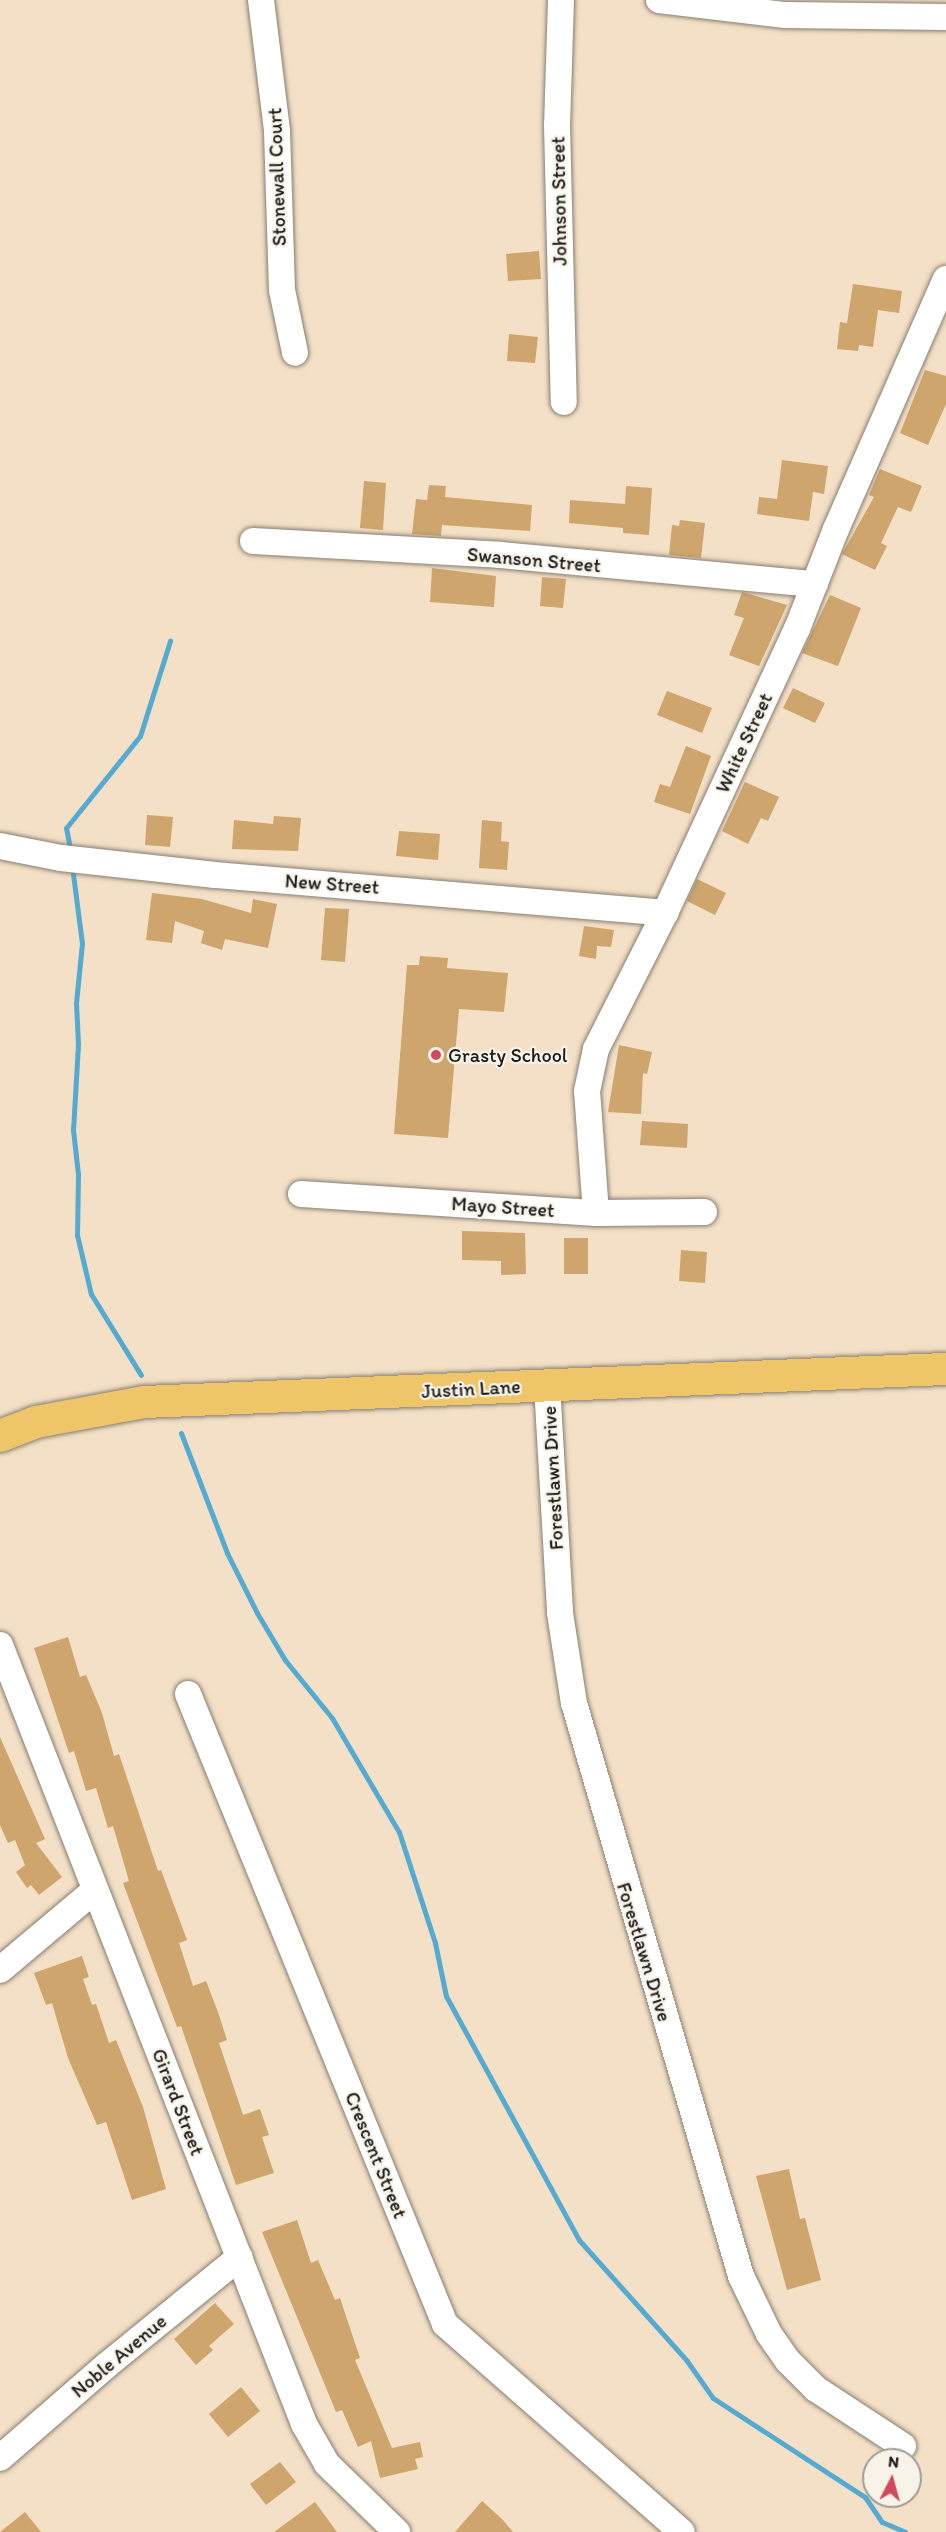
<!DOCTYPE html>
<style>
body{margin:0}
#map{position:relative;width:946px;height:2532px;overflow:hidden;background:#f3e0c6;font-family:Itim,sans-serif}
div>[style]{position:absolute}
.stream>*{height:5px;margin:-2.5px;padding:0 2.5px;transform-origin:2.5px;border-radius:2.5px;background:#54aad0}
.building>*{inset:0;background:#cda56d}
.roads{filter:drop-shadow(0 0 2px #887e71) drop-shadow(0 0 2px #887e71)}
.minor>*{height:26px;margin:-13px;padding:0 13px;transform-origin:13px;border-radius:13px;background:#fff}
.major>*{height:32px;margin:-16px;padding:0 16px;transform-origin:16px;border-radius:16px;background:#eec569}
.dots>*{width:16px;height:16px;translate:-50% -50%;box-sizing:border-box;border:3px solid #f7f3e8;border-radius:50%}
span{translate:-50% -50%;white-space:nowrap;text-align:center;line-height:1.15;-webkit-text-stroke:4.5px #f7f3e8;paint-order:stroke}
.street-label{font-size:20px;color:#1c1c1c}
.poi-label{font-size:20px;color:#1c1c1c}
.left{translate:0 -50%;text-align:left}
.north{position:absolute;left:862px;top:2448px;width:60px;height:60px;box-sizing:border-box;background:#f7f3e8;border:2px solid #9f9d96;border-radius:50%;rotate:6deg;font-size:16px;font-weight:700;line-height:24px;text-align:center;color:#1c1c1c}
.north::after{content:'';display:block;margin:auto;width:21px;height:27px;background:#d1495b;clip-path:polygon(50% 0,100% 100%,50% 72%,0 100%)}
</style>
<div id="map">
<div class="stream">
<div style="left:69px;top:843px;width:15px;rotate:-101deg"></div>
<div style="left:66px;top:828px;width:118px;rotate:-51.2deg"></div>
<div style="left:140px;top:736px;width:100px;rotate:-72.5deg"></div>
<div style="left:73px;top:874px;width:70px;rotate:82.6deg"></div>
<div style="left:82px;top:943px;width:60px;rotate:95.7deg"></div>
<div style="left:76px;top:1003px;width:41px;rotate:87.2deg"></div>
<div style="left:78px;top:1044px;width:86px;rotate:93.3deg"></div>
<div style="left:73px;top:1130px;width:44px;rotate:83.5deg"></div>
<div style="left:78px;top:1174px;width:61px;rotate:90.9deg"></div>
<div style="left:77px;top:1235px;width:61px;rotate:76.7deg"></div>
<div style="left:91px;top:1294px;width:95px;rotate:58.3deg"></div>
<div style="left:181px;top:1433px;width:129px;rotate:69deg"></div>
<div style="left:227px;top:1553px;width:67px;rotate:63.4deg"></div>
<div style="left:257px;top:1613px;width:55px;rotate:59.2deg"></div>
<div style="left:285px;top:1660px;width:75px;rotate:51deg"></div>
<div style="left:332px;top:1718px;width:132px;rotate:59.6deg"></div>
<div style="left:399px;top:1832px;width:117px;rotate:72deg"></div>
<div style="left:435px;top:1943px;width:54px;rotate:78.3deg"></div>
<div style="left:446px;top:1996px;width:278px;rotate:61.4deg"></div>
<div style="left:579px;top:2240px;width:162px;rotate:48.2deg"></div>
<div style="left:687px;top:2361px;width:45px;rotate:54.9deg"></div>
<div style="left:713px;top:2398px;width:181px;rotate:33.1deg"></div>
<div style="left:865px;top:2497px;width:30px;rotate:56deg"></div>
<div style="left:882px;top:2522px;width:25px;rotate:23deg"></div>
</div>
<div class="building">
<div style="clip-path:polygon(539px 251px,541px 279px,508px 281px,506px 254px)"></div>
<div style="clip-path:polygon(853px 284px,902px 291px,899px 313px,878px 310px,873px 347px,859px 345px,858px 351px,837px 349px,840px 322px,847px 323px)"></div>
<div style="clip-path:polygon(509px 334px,538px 337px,535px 363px,507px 361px)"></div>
<div style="clip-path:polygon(925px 370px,946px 376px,946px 404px,928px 445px,900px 433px)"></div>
<div style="clip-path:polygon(782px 460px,828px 466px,824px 494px,813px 492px,809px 521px,757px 514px,759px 497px,777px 499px)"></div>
<div style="clip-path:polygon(880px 469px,922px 486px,911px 512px,898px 507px,881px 543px,887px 546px,875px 570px,842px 554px,874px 497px,869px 495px)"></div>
<div style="clip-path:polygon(364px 481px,386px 483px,383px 530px,360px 528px)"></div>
<div style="clip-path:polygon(429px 485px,446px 486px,445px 497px,532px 505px,530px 531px,442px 525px,441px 536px,412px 534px,416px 499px,427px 500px)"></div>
<div style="clip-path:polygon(626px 486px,652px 488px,649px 535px,623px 533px,623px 528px,569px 523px,570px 500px,625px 504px)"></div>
<div style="clip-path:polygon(680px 520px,705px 523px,701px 558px,669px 555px,672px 525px,679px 526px)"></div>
<div style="clip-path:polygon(432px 568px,496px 576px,494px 607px,430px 602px)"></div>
<div style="clip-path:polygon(542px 577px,566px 579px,563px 608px,540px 606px)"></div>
<div style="clip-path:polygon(742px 592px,787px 605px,759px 666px,729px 655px,744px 618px,734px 615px)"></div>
<div style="clip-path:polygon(830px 595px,861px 608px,838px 666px,802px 653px)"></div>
<div style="clip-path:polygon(793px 688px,825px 703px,815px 723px,783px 708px)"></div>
<div style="clip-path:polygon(667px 691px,712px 708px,702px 733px,657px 715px)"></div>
<div style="clip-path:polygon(686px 746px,711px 756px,690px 814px,654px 802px,660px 784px,670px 787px)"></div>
<div style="clip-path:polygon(745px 782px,779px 797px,768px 821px,761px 818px,748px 844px,722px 831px)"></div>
<div style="clip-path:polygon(147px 815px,173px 817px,170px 847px,145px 845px)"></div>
<div style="clip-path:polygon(274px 816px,301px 818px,298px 851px,232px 849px,234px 820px,273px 824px)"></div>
<div style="clip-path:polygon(482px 820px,502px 822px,501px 841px,509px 842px,507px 870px,479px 868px)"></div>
<div style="clip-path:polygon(399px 831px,440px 834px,438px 860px,396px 856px)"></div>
<div style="clip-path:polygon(697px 879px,726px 893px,715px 915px,687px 901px)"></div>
<div style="clip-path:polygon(152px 893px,202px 899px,251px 913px,253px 899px,277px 904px,268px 948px,225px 939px,222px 950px,201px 943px,204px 931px,175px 921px,172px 943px,146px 940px)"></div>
<div style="clip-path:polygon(325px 908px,349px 909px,345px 962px,321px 960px)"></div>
<div style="clip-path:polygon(584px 926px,614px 930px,611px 947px,597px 946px,596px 959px,579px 956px)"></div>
<div style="clip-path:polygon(420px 956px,448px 958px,447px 968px,508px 973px,504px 1012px,459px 1009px,448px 1138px,394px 1134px,407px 965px,419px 965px)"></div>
<div style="clip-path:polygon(619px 1045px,652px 1052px,647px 1074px,643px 1073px,641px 1114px,608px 1112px)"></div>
<div style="clip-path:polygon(642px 1121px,688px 1124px,687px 1148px,640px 1145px)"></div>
<div style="clip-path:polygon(462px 1231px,525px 1233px,526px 1274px,501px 1275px,501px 1261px,462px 1260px)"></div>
<div style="clip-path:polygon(564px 1238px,588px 1238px,588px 1274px,564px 1274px)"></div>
<div style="clip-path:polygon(681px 1250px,707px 1252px,705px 1283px,679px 1281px)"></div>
<div style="clip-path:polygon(68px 1637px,80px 1677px,86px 1675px,102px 1713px,114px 1756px,119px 1754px,158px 1871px,161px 1870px,187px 1940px,179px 1943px,193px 1986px,206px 1981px,218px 2012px,227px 2040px,219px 2043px,243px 2115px,260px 2109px,269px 2135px,262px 2137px,274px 2173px,236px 2185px,181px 2026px,177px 2027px,123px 1883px,129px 1881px,113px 1826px,108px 1828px,96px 1788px,86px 1791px,74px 1751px,69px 1753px,34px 1648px)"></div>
<div style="clip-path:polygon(0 1737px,45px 1839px,36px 1843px,62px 1877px,39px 1895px,31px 1885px,27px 1888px,16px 1872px,25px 1865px,15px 1840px,8px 1843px,0 1825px)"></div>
<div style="clip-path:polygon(82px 1956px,89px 1977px,83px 1979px,92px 2005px,96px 2004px,109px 2043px,116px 2040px,143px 2107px,166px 2189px,132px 2200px,106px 2122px,97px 2125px,68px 2058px,52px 2003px,46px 2005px,34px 1973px)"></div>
<div style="clip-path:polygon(789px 2169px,800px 2219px,805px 2218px,821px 2280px,787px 2290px,756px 2176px)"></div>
<div style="clip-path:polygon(297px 2220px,311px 2263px,318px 2260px,335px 2300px,340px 2298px,360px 2358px,355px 2360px,392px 2448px,420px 2442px,423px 2457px,415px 2459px,418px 2469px,380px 2478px,371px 2441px,358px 2447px,342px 2410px,336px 2412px,262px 2232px)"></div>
<div style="clip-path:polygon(215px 2303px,234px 2324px,209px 2346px,213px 2350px,196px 2365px,174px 2339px)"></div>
<div style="clip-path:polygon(241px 2387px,260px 2411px,228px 2437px,209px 2414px)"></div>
<div style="clip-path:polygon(280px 2462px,296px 2482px,266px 2505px,250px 2484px)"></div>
<div style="clip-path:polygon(482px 2501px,502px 2519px,513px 2532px,455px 2532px)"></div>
<div style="clip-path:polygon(315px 2502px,337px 2532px,274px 2532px)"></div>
<div style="clip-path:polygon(25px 2512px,41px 2532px,0 2532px)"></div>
</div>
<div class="roads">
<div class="minor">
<div style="left:261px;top:0;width:132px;rotate:83deg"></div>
<div style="left:277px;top:131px;width:159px;rotate:88.2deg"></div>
<div style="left:282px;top:290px;width:64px;rotate:78.3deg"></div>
<div style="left:561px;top:0;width:125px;rotate:91.8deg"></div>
<div style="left:557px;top:125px;width:277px;rotate:88.6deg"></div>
<div style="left:659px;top:0;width:127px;rotate:6.8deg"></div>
<div style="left:785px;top:15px;width:161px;rotate:0.7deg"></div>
<div style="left:253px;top:541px;width:247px;rotate:3.2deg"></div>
<div style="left:500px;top:555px;width:316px;rotate:5.3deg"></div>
<div style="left:0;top:846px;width:62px;rotate:11.1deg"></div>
<div style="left:61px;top:858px;width:155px;rotate:6.3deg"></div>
<div style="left:215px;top:875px;width:452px;rotate:4.8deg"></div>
<div style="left:301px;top:1194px;width:296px;rotate:3.7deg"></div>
<div style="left:596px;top:1213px;width:108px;rotate:-0.5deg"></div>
<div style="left:596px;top:1213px;width:122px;rotate:-94.2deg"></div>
<div style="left:587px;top:1091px;width:43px;rotate:-77.9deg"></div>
<div style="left:596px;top:1049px;width:153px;rotate:-63.1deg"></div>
<div style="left:665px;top:913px;width:313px;rotate:-65.1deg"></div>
<div style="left:797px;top:629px;width:107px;rotate:-68.7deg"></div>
<div style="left:836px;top:529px;width:273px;rotate:-66.3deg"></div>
<div style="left:547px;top:1385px;width:228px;rotate:86.7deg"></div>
<div style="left:560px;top:1613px;width:91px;rotate:81.2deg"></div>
<div style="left:574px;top:1703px;width:597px;rotate:73.75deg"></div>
<div style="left:741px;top:2276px;width:64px;rotate:64.2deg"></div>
<div style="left:769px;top:2334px;width:33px;rotate:55deg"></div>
<div style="left:788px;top:2361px;width:40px;rotate:45deg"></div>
<div style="left:816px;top:2389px;width:104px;rotate:33.2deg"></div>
<div style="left:0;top:1645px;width:836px;rotate:68.68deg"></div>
<div style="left:304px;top:2424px;width:46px;rotate:60.1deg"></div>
<div style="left:327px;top:2464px;width:98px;rotate:44.2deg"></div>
<div style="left:188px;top:1694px;width:680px;rotate:67.81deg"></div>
<div style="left:445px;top:2324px;width:315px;rotate:41.3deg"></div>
<div style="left:0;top:1970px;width:124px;rotate:-40.1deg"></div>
<div style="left:0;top:2458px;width:142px;rotate:-41deg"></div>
<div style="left:107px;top:2365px;width:171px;rotate:-39.1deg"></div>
</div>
<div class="major">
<div style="left:0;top:1436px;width:39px;rotate:-21deg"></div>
<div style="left:36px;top:1422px;width:110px;rotate:-10.5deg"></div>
<div style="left:144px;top:1402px;width:803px;rotate:-2.36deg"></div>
</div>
</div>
<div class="dots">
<div style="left:436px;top:1055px;background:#d1495b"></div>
</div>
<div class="street-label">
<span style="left:277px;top:177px;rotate:-92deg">Stonewall Court</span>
<span style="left:559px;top:201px;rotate:-91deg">Johnson Street</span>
<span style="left:534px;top:560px;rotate:5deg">Swanson Street</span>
<span style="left:744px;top:743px;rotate:-65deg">White Street</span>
<span style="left:332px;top:884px;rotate:4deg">New Street</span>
<span style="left:503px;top:1207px;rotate:4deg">Mayo Street</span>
<span style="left:471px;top:1389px;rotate:-3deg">Justin Lane</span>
<span style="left:553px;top:1478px;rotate:-93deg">Forestlawn Drive</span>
<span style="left:644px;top:1952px;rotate:73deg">Forestlawn Drive</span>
<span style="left:178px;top:2102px;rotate:69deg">Girard Street</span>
<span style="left:376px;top:2155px;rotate:68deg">Crescent Street</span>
<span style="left:119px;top:2356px;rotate:-40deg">Noble Avenue</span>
</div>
<div class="poi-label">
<span class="left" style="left:448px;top:1055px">Grasty School</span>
</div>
<div class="north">N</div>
</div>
